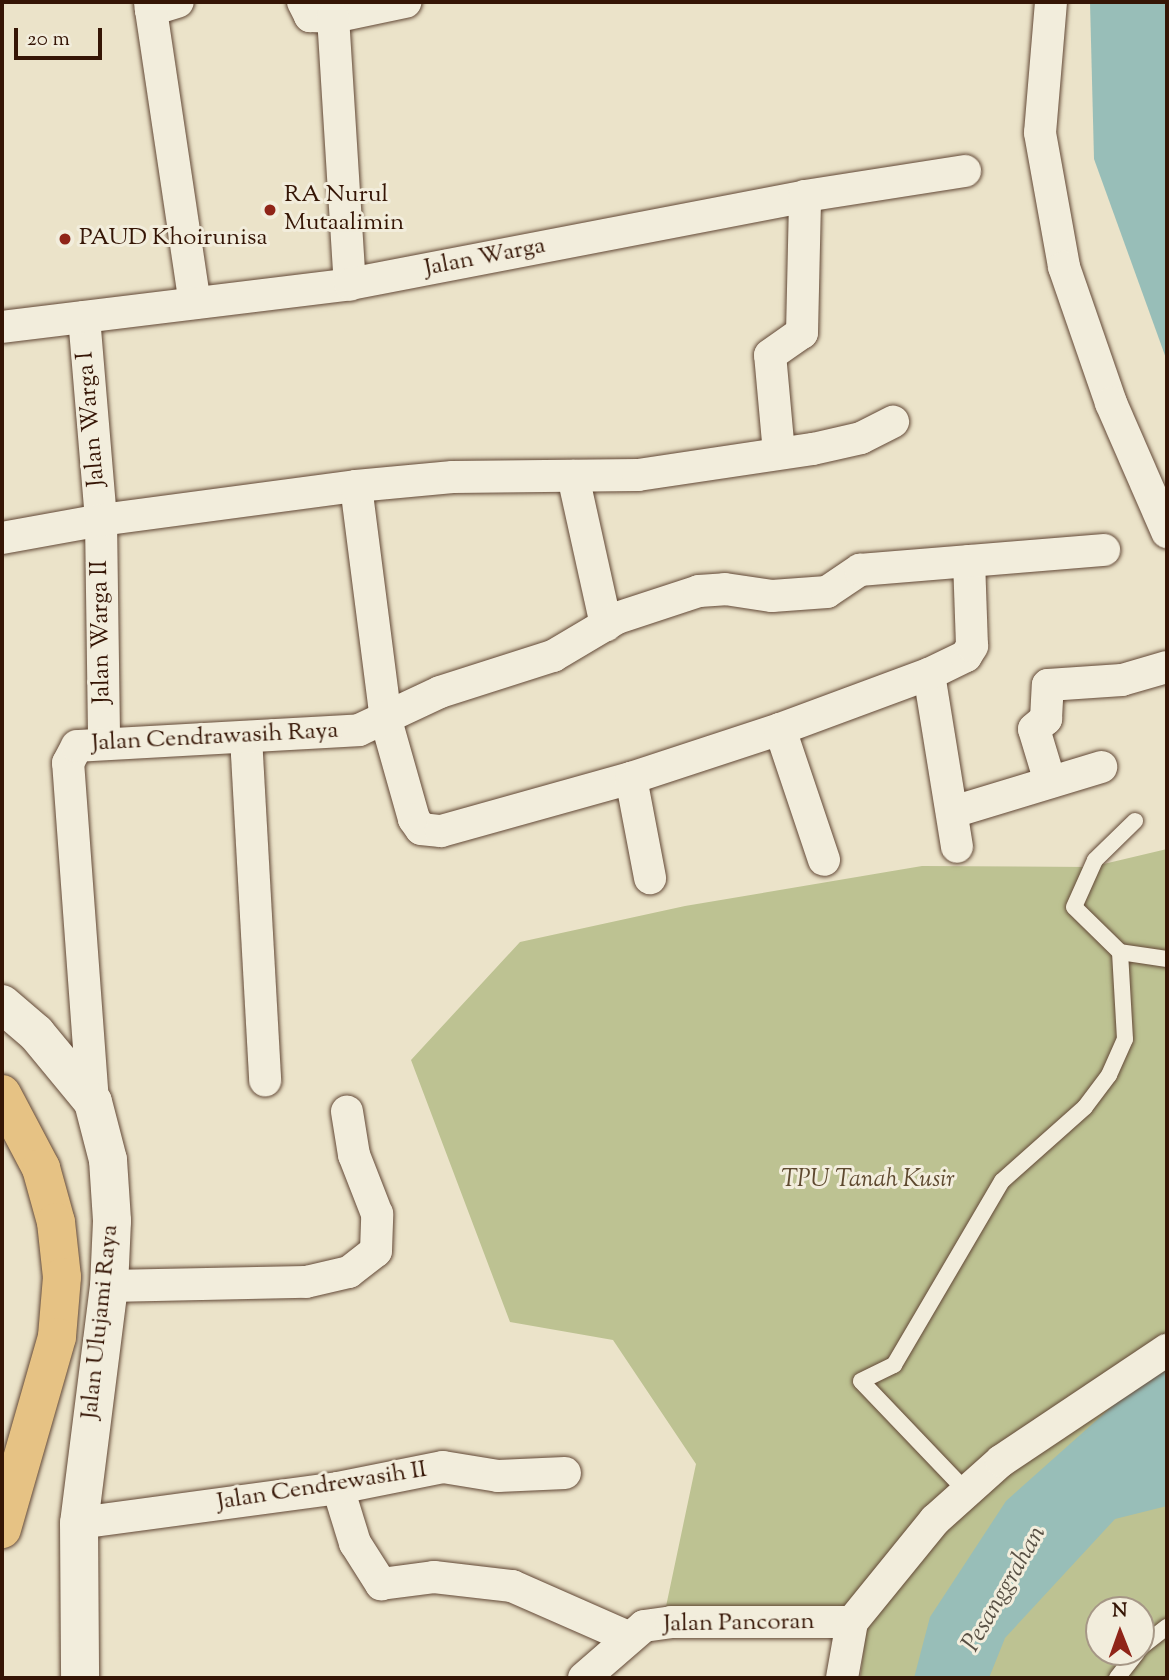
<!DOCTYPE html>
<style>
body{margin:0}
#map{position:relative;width:1169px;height:1680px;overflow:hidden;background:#ebe3c9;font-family:"Sorts Mill Goudy",serif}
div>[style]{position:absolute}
.green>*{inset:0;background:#bdc292}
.water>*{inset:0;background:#98beb8}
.roads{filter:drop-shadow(0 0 2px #624836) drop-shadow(0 0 2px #624836)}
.service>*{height:16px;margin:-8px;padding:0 8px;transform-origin:8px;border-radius:8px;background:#f2eddc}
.minor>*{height:32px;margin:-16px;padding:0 16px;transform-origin:16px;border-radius:16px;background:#f2eddc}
.tertiary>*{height:38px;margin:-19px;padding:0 19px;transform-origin:19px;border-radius:19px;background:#f2eddc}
.motorway>*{height:38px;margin:-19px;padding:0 19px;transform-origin:19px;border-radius:19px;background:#e6c284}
.dots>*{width:19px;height:19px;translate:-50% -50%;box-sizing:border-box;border:4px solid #f2eddc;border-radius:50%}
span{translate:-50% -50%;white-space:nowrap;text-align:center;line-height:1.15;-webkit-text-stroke:6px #f2eddc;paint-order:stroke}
.poi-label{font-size:24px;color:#351505}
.left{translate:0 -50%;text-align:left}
.street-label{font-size:24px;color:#351505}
.park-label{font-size:24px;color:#5e492f;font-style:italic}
.water-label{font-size:26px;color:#585044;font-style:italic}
.frame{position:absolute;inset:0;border:4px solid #351505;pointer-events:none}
.north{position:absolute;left:1085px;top:1596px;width:70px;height:70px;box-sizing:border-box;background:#f2eddc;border:2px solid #a69786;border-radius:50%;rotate:359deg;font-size:19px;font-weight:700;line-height:28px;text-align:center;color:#351505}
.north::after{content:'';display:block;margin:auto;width:24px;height:32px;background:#8f2418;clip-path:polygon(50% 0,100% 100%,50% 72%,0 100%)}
.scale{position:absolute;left:14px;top:28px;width:88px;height:32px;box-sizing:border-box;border:4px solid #351505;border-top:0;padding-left:9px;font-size:21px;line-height:24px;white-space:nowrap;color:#351505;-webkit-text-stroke:5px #f2eddc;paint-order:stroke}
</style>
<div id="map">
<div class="green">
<div style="clip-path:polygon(evenodd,1167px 849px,1167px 1678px,860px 1678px,866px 1632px,664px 1616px,696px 1464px,613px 1340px,510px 1322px,411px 1060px,520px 942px,685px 906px,922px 866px,1091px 867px,1167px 849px,1099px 1610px,1141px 1610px,1141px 1652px,1099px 1652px,1099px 1610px)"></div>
</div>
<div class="water">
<div style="clip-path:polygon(1090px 2px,1167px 2px,1167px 361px,1094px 159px)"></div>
<div style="clip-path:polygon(1167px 1368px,1167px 1506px,1115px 1519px,1005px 1638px,989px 1678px,914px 1678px,930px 1617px,1006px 1501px,1135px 1386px)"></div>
</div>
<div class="roads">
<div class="service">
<div style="left:1120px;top:952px;width:48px;rotate:8.5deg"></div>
<div style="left:967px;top:1492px;width:153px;rotate:-133.7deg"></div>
<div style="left:861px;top:1381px;width:37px;rotate:-26deg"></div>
<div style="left:894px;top:1365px;width:213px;rotate:-59.6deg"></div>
<div style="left:1002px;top:1181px;width:111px;rotate:-41.7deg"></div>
<div style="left:1085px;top:1107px;width:40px;rotate:-53deg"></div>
<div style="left:1109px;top:1075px;width:39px;rotate:-66deg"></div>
<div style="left:1125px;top:1039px;width:87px;rotate:-93.3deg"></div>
<div style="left:1120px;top:952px;width:64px;rotate:-135.6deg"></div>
<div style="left:1074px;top:907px;width:51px;rotate:-65.9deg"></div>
<div style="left:1095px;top:860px;width:56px;rotate:-44.3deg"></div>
<div style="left:1141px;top:1647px;width:33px;rotate:-38deg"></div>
<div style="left:1117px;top:1678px;width:33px;rotate:-52deg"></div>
</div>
<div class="minor">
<div style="left:150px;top:2px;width:8px;rotate:83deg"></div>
<div style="left:151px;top:10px;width:28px;rotate:-17deg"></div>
<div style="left:303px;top:2px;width:16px;rotate:63deg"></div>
<div style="left:310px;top:16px;width:23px;rotate:2deg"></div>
<div style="left:333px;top:17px;width:74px;rotate:-11.8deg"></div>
<div style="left:1051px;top:2px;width:131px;rotate:94.8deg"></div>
<div style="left:1040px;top:133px;width:136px;rotate:79.8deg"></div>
<div style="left:1064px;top:267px;width:144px;rotate:70.9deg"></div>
<div style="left:1111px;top:403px;width:141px;rotate:66.5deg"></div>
<div style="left:151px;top:10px;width:296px;rotate:81.5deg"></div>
<div style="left:333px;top:17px;width:268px;rotate:86.4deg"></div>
<div style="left:84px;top:317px;width:204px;rotate:85.2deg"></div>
<div style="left:101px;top:520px;width:223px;rotate:89.2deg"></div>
<div style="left:2px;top:327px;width:351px;rotate:-7deg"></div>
<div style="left:350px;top:284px;width:463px;rotate:-10.9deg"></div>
<div style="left:805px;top:196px;width:162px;rotate:-8.9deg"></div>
<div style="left:779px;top:453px;width:98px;rotate:-95.2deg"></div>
<div style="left:770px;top:355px;width:39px;rotate:-35deg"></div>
<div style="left:802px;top:333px;width:137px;rotate:-88.7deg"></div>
<div style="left:573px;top:476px;width:153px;rotate:77.5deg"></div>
<div style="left:356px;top:486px;width:236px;rotate:82.7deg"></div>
<div style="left:386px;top:720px;width:103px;rotate:74.2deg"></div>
<div style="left:414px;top:819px;width:12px;rotate:55deg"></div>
<div style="left:421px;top:829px;width:20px;rotate:6deg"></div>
<div style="left:441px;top:831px;width:197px;rotate:-15.6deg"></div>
<div style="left:631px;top:778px;width:157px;rotate:-18.2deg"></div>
<div style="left:780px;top:729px;width:138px;rotate:71.4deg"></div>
<div style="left:2px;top:538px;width:101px;rotate:-10.3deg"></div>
<div style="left:101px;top:520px;width:257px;rotate:-7.6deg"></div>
<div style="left:356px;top:486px;width:97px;rotate:-5.3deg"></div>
<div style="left:453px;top:477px;width:185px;rotate:-0.6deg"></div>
<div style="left:638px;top:475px;width:177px;rotate:-8.5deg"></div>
<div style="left:813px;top:449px;width:49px;rotate:-12.9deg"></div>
<div style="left:861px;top:438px;width:36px;rotate:-27deg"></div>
<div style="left:929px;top:674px;width:175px;rotate:80.8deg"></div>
<div style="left:780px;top:729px;width:159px;rotate:-20.3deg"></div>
<div style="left:929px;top:674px;width:41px;rotate:-25.9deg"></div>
<div style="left:966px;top:656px;width:12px;rotate:-59deg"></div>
<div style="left:972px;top:646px;width:85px;rotate:-92deg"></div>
<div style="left:246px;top:737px;width:344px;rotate:86.8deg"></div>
<div style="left:631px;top:778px;width:102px;rotate:79.2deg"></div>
<div style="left:1050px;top:782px;width:55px;rotate:-106.8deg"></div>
<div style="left:1034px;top:729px;width:16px;rotate:-40deg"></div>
<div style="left:1046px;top:719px;width:34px;rotate:-87deg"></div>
<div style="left:1048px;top:685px;width:74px;rotate:-3.9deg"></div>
<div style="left:1122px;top:680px;width:47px;rotate:-16.1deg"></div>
<div style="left:953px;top:812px;width:155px;rotate:-16.9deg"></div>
<div style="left:93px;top:1102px;width:340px;rotate:-94.2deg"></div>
<div style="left:68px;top:763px;width:19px;rotate:-62deg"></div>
<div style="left:77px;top:746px;width:282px;rotate:-3.2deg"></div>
<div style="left:359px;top:730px;width:89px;rotate:-25.1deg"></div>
<div style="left:440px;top:692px;width:119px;rotate:-17.7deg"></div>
<div style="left:553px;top:656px;width:74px;rotate:-30.7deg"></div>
<div style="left:617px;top:618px;width:86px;rotate:-18.2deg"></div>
<div style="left:699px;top:591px;width:26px;rotate:-4deg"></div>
<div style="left:725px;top:589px;width:48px;rotate:8.5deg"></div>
<div style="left:772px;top:596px;width:55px;rotate:-4.2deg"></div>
<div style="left:827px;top:592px;width:40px;rotate:-34deg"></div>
<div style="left:860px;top:570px;width:245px;rotate:-4.7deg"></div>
<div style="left:109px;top:1286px;width:197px;rotate:-1.2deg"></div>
<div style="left:306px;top:1282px;width:44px;rotate:-13.1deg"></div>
<div style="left:349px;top:1272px;width:34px;rotate:-38deg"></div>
<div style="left:376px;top:1251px;width:37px;rotate:-88deg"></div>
<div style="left:377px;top:1214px;width:63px;rotate:-111.3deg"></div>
<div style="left:354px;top:1155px;width:44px;rotate:-99.2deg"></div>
<div style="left:338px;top:1488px;width:58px;rotate:72.8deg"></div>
<div style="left:355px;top:1543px;width:49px;rotate:57.6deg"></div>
<div style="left:381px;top:1584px;width:53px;rotate:-7.5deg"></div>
<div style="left:434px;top:1577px;width:79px;rotate:6.6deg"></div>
<div style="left:512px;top:1586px;width:127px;rotate:23.7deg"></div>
<div style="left:79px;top:1523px;width:261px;rotate:-7.7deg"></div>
<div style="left:338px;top:1488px;width:107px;rotate:-11.3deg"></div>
<div style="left:443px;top:1467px;width:56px;rotate:9.3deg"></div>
<div style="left:498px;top:1476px;width:67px;rotate:-2.6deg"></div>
<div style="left:584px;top:1678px;width:79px;rotate:-40.9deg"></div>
<div style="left:644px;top:1626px;width:27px;rotate:-8deg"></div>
<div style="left:671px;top:1622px;width:181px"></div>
<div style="left:842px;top:1678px;width:57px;rotate:-79.9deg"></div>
<div style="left:852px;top:1622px;width:132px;rotate:-50.9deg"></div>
<div style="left:935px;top:1520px;width:89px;rotate:-41.8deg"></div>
<div style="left:1001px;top:1461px;width:200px;rotate:-33.8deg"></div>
</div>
<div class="tertiary">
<div style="left:2px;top:1004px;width:45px;rotate:40.5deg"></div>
<div style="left:36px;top:1033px;width:89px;rotate:50.4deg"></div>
<div style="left:93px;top:1102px;width:60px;rotate:75.5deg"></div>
<div style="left:108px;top:1160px;width:61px;rotate:86.2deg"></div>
<div style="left:112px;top:1221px;width:65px;rotate:92.6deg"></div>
<div style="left:109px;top:1286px;width:239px;rotate:97.2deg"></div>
<div style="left:79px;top:1523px;width:155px;rotate:89.6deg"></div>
</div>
<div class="motorway">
<div style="left:2px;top:1094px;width:84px;rotate:62.2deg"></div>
<div style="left:41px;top:1168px;width:56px;rotate:74.5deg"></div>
<div style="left:56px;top:1222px;width:55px;rotate:83.8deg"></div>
<div style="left:62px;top:1277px;width:60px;rotate:94.8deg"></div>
<div style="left:57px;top:1337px;width:200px;rotate:106deg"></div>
</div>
</div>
<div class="dots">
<div style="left:270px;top:210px;background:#8f2418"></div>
<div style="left:65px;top:239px;background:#8f2418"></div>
</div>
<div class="poi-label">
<span class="left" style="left:284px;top:210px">RA Nurul<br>Mutaalimin</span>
<span class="left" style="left:79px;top:239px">PAUD Khoirunisa</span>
</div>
<div class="street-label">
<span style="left:485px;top:258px;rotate:-11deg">Jalan Warga</span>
<span style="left:92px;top:419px;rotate:-95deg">Jalan Warga I</span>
<span style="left:102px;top:632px;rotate:-91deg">Jalan Warga II</span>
<span style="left:215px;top:738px;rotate:-3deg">Jalan Cendrawasih Raya</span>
<span style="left:101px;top:1322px;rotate:-84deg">Jalan Ulujami Raya</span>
<span style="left:322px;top:1487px;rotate:-9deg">Jalan Cendrewasih II</span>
<span style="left:739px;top:1624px;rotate:-1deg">Jalan Pancoran</span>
</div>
<div class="park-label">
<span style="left:868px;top:1181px">TPU Tanah Kusir</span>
</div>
<div class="water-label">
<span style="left:1005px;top:1589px;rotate:-60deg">Pesanggrahan</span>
</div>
<div class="frame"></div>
<div class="north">N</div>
<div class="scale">20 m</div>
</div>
